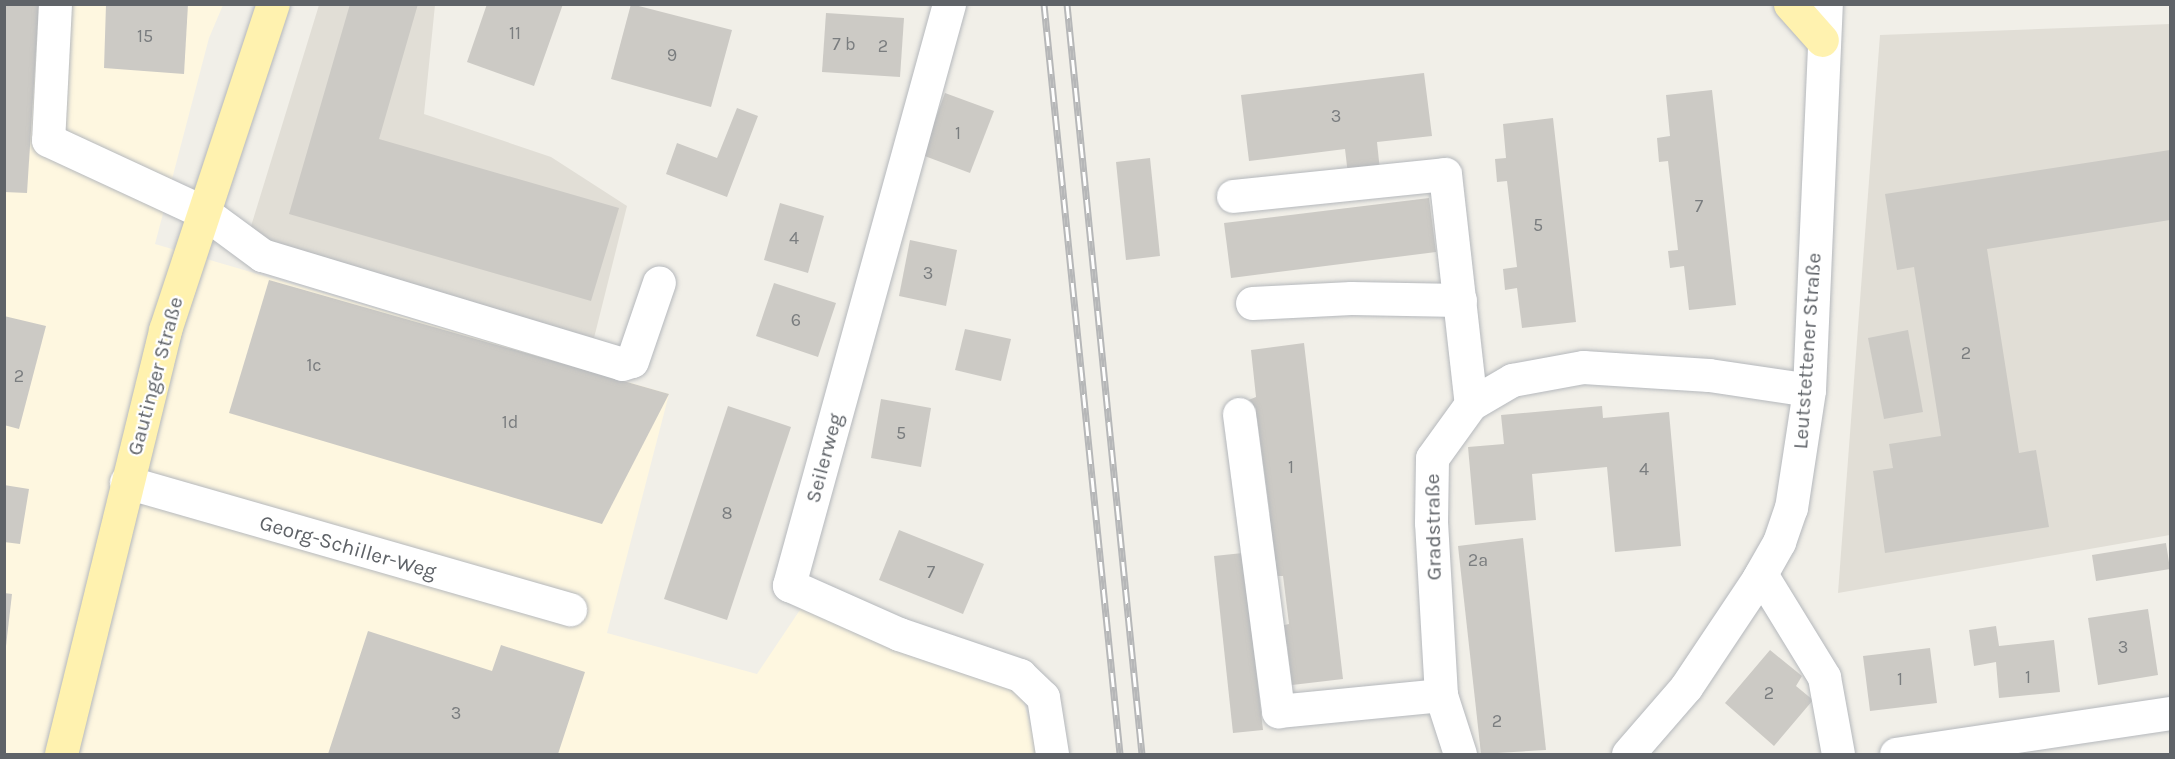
<!DOCTYPE html>
<meta charset="utf-8">
<style>
body{margin:0}
#map{position:relative;width:2175px;height:759px;overflow:hidden;background:#f1efe8;font-family:Karla,sans-serif}
div>[style]{position:absolute}
.commercial>*{inset:0;background:#fef7e0}
.education>*{inset:0;background:#e1ded6}
.building>*{inset:0;background:#cccac5}
.roads{filter:drop-shadow(0 0 2px #b5b8bc) drop-shadow(0 0 2px #b5b8bc)}
.minor>*{height:33px;margin:-16.5px;padding:0 16.5px;transform-origin:16.5px;border-radius:16.5px;background:#fff}
.major>*{height:33px;margin:-16.5px;padding:0 16.5px;transform-origin:16.5px;border-radius:16.5px;background:#fff2af}
.rail>*{height:7px;margin-top:-3.5px;transform-origin:0;background:repeating-linear-gradient(90deg,#fff 0 14px,#b6b7b8 0 28px);box-sizing:border-box;border-block:2px solid #b6b7b8}
span{translate:-50% -50%;white-space:nowrap;text-align:center;line-height:1.15;-webkit-text-stroke:4.5px #fff;paint-order:stroke}
.number-label{font-size:18px;color:#7a7d7f}
.number-label span{-webkit-text-stroke-width:0}
.street-label{font-size:21px;color:#5f6368}
.frame{position:absolute;inset:0;border:6px solid #5f6368;pointer-events:none}
</style>
<div id="map">
<div class="commercial">
<div style="clip-path:polygon(4px 5px,223px 5px,209px 38px,155px 244px,669px 394px,607px 633px,757px 674px,810px 595px,945px 653px,1022px 696px,1038px 754px,5px 754px)"></div>
</div>
<div class="education">
<div style="clip-path:polygon(319px 5px,435px 5px,424px 114px,551px 157px,627px 206px,594px 338px,248px 236px)"></div>
<div style="clip-path:polygon(2170px 24px,2170px 535px,1838px 593px,1880px 35px)"></div>
</div>
<div class="building">
<div style="clip-path:polygon(4px 4px,39px 4px,27px 193px,4px 192px)"></div>
<div style="clip-path:polygon(106px 4px,188px 4px,184px 74px,104px 68px)"></div>
<div style="clip-path:polygon(350px 4px,418px 4px,379px 139px,619px 208px,591px 301px,289px 214px)"></div>
<div style="clip-path:polygon(487px 4px,563px 4px,534px 86px,467px 62px)"></div>
<div style="clip-path:polygon(631px 4px,732px 30px,711px 107px,611px 79px)"></div>
<div style="clip-path:polygon(826px 13px,904px 18px,900px 77px,822px 72px)"></div>
<div style="clip-path:polygon(1424px 73px,1432px 136px,1377px 142px,1380px 171px,1348px 175px,1345px 149px,1249px 161px,1241px 95px)"></div>
<div style="clip-path:polygon(1712px 90px,1736px 305px,1689px 310px,1684px 266px,1670px 268px,1668px 251px,1678px 250px,1668px 161px,1659px 162px,1657px 138px,1670px 136px,1666px 95px)"></div>
<div style="clip-path:polygon(945px 93px,994px 111px,970px 173px,922px 155px)"></div>
<div style="clip-path:polygon(737px 108px,758px 116px,727px 197px,666px 174px,677px 143px,717px 158px)"></div>
<div style="clip-path:polygon(1553px 118px,1576px 322px,1522px 328px,1517px 288px,1505px 290px,1503px 269px,1517px 267px,1507px 181px,1497px 182px,1495px 159px,1506px 158px,1503px 124px)"></div>
<div style="clip-path:polygon(2170px 150px,2170px 220px,1987px 249px,2019px 453px,2036px 450px,2049px 527px,1885px 553px,1873px 471px,1893px 468px,1889px 444px,1941px 436px,1914px 267px,1897px 270px,1885px 194px)"></div>
<div style="clip-path:polygon(1150px 158px,1160px 256px,1126px 260px,1116px 162px)"></div>
<div style="clip-path:polygon(1429px 198px,1436px 252px,1231px 278px,1224px 223px)"></div>
<div style="clip-path:polygon(780px 203px,824px 216px,808px 273px,764px 260px)"></div>
<div style="clip-path:polygon(910px 240px,957px 250px,946px 306px,899px 296px)"></div>
<div style="clip-path:polygon(269px 280px,669px 394px,602px 524px,229px 413px)"></div>
<div style="clip-path:polygon(774px 283px,836px 303px,818px 357px,756px 336px)"></div>
<div style="clip-path:polygon(4px 316px,46px 326px,19px 429px,4px 425px)"></div>
<div style="clip-path:polygon(965px 329px,1011px 339px,1001px 381px,955px 370px)"></div>
<div style="clip-path:polygon(1908px 330px,1923px 412px,1884px 419px,1868px 338px)"></div>
<div style="clip-path:polygon(1304px 343px,1343px 679px,1292px 685px,1287px 644px,1282px 645px,1280px 626px,1289px 624px,1283px 576px,1276px 576px,1262px 517px,1270px 514px,1257px 418px,1249px 419px,1246px 401px,1256px 397px,1251px 350px)"></div>
<div style="clip-path:polygon(881px 399px,931px 408px,921px 467px,871px 458px)"></div>
<div style="clip-path:polygon(728px 406px,791px 427px,727px 620px,664px 599px)"></div>
<div style="clip-path:polygon(1602px 406px,1603px 418px,1669px 412px,1681px 546px,1615px 552px,1607px 467px,1532px 474px,1536px 520px,1475px 525px,1468px 447px,1504px 444px,1501px 415px)"></div>
<div style="clip-path:polygon(4px 485px,29px 489px,20px 544px,4px 542px)"></div>
<div style="clip-path:polygon(899px 530px,984px 564px,963px 614px,879px 580px)"></div>
<div style="clip-path:polygon(1523px 538px,1546px 750px,1481px 754px,1458px 546px)"></div>
<div style="clip-path:polygon(2166px 543px,2170px 569px,2096px 581px,2092px 555px)"></div>
<div style="clip-path:polygon(1243px 553px,1263px 730px,1233px 733px,1214px 556px)"></div>
<div style="clip-path:polygon(4px 593px,12px 594px,6px 646px,4px 646px)"></div>
<div style="clip-path:polygon(2148px 609px,2158px 675px,2098px 685px,2088px 618px)"></div>
<div style="clip-path:polygon(1996px 626px,1999px 646px,2054px 640px,2060px 692px,1999px 698px,1996px 662px,1974px 666px,1969px 630px)"></div>
<div style="clip-path:polygon(368px 631px,492px 671px,501px 645px,585px 672px,558px 754px,328px 754px)"></div>
<div style="clip-path:polygon(1930px 648px,1937px 703px,1870px 711px,1863px 656px)"></div>
<div style="clip-path:polygon(1770px 650px,1802px 676px,1796px 686px,1813px 700px,1774px 746px,1725px 703px)"></div>
</div>
<div class="roads">
<div class="minor">
<div style="left:55px;top:4px;width:136px;rotate:92.9deg"></div>
<div style="left:48px;top:140px;width:173px;rotate:24.9deg"></div>
<div style="left:205px;top:213px;width:71px;rotate:36.4deg"></div>
<div style="left:262px;top:255px;width:376px;rotate:16.8deg"></div>
<div style="left:622px;top:364px;width:10px;rotate:-17deg"></div>
<div style="left:632px;top:361px;width:83px;rotate:-71.1deg"></div>
<div style="left:949px;top:4px;width:603px;rotate:105.4deg"></div>
<div style="left:789px;top:585px;width:120px;rotate:24deg"></div>
<div style="left:899px;top:634px;width:128px;rotate:18.7deg"></div>
<div style="left:1020px;top:675px;width:32px;rotate:44deg"></div>
<div style="left:1043px;top:697px;width:58px;rotate:81deg"></div>
<div style="left:1233px;top:196px;width:213px;rotate:-5.9deg"></div>
<div style="left:1445px;top:174px;width:231px;rotate:83.6deg"></div>
<div style="left:1252px;top:303px;width:99px;rotate:-2.9deg"></div>
<div style="left:1351px;top:298px;width:109px;rotate:1.1deg"></div>
<div style="left:1239px;top:414px;width:300px;rotate:82.5deg"></div>
<div style="left:1278px;top:711px;width:164px;rotate:-5.6deg"></div>
<div style="left:126px;top:482px;width:462px;rotate:16deg"></div>
<div style="left:1761px;top:574px;width:121px;rotate:58.5deg"></div>
<div style="left:1824px;top:677px;width:78px;rotate:79.7deg"></div>
<div style="left:1460px;top:754px;width:62px;rotate:-107.9deg"></div>
<div style="left:1441px;top:695px;width:172px;rotate:-93.3deg"></div>
<div style="left:1431px;top:523px;width:65px;rotate:-89.1deg"></div>
<div style="left:1432px;top:458px;width:67px;rotate:-54.2deg"></div>
<div style="left:1471px;top:404px;width:48px;rotate:-30.3deg"></div>
<div style="left:1512px;top:380px;width:72px;rotate:-10.4deg"></div>
<div style="left:1583px;top:367px;width:126px;rotate:3.6deg"></div>
<div style="left:1709px;top:375px;width:101px;rotate:8.5deg"></div>
<div style="left:1628px;top:754px;width:89px;rotate:-49.1deg"></div>
<div style="left:1686px;top:687px;width:130px;rotate:-56.3deg"></div>
<div style="left:1758px;top:579px;width:43px;rotate:-60.4deg"></div>
<div style="left:1779px;top:542px;width:36px;rotate:-71deg"></div>
<div style="left:1791px;top:508px;width:119px;rotate:-81.3deg"></div>
<div style="left:1809px;top:390px;width:386px;rotate:-87.5deg"></div>
<div style="left:1896px;top:754px;width:277px;rotate:-8.5deg"></div>
</div>
<div class="major">
<div style="left:1790px;top:4px;width:48px;rotate:48.4deg"></div>
<div style="left:61px;top:754px;width:437px;rotate:-76.2deg"></div>
<div style="left:165px;top:330px;width:343px;rotate:-71.7deg"></div>
</div>
</div>
<div class="rail">
<div style="left:1044px;top:4px;width:754px;rotate:84.21deg"></div>
<div style="left:1067px;top:4px;width:754px;rotate:84.29deg"></div>
</div>
<div class="number-label">
<span style="left:515px;top:33px">11</span>
<span style="left:145px;top:36px">15</span>
<span style="left:844px;top:44px">7 b</span>
<span style="left:883px;top:46px">2</span>
<span style="left:672px;top:55px">9</span>
<span style="left:1336px;top:116px">3</span>
<span style="left:958px;top:133px">1</span>
<span style="left:1699px;top:206px">7</span>
<span style="left:1538px;top:225px">5</span>
<span style="left:794px;top:238px">4</span>
<span style="left:928px;top:273px">3</span>
<span style="left:796px;top:320px">6</span>
<span style="left:1966px;top:353px">2</span>
<span style="left:314px;top:365px">1c</span>
<span style="left:19px;top:376px">2</span>
<span style="left:510px;top:422px">1d</span>
<span style="left:901px;top:433px">5</span>
<span style="left:1291px;top:467px">1</span>
<span style="left:1644px;top:469px">4</span>
<span style="left:727px;top:513px">8</span>
<span style="left:1478px;top:560px">2a</span>
<span style="left:931px;top:572px">7</span>
<span style="left:2123px;top:647px">3</span>
<span style="left:2028px;top:677px">1</span>
<span style="left:1900px;top:679px">1</span>
<span style="left:1769px;top:693px">2</span>
<span style="left:456px;top:713px">3</span>
<span style="left:1497px;top:721px">2</span>
</div>
<div class="street-label">
<span style="left:1807px;top:351px;rotate:-86deg">Leutstettener Straße</span>
<span style="left:155px;top:376px;rotate:-75deg">Gautinger Straße</span>
<span style="left:824px;top:458px;rotate:-75deg">Seilerweg</span>
<span style="left:1433px;top:527px;rotate:-91deg">Gradstraße</span>
<span style="left:348px;top:547px;rotate:16deg">Georg-Schiller-Weg</span>
</div>
<div class="frame"></div>
</div>
